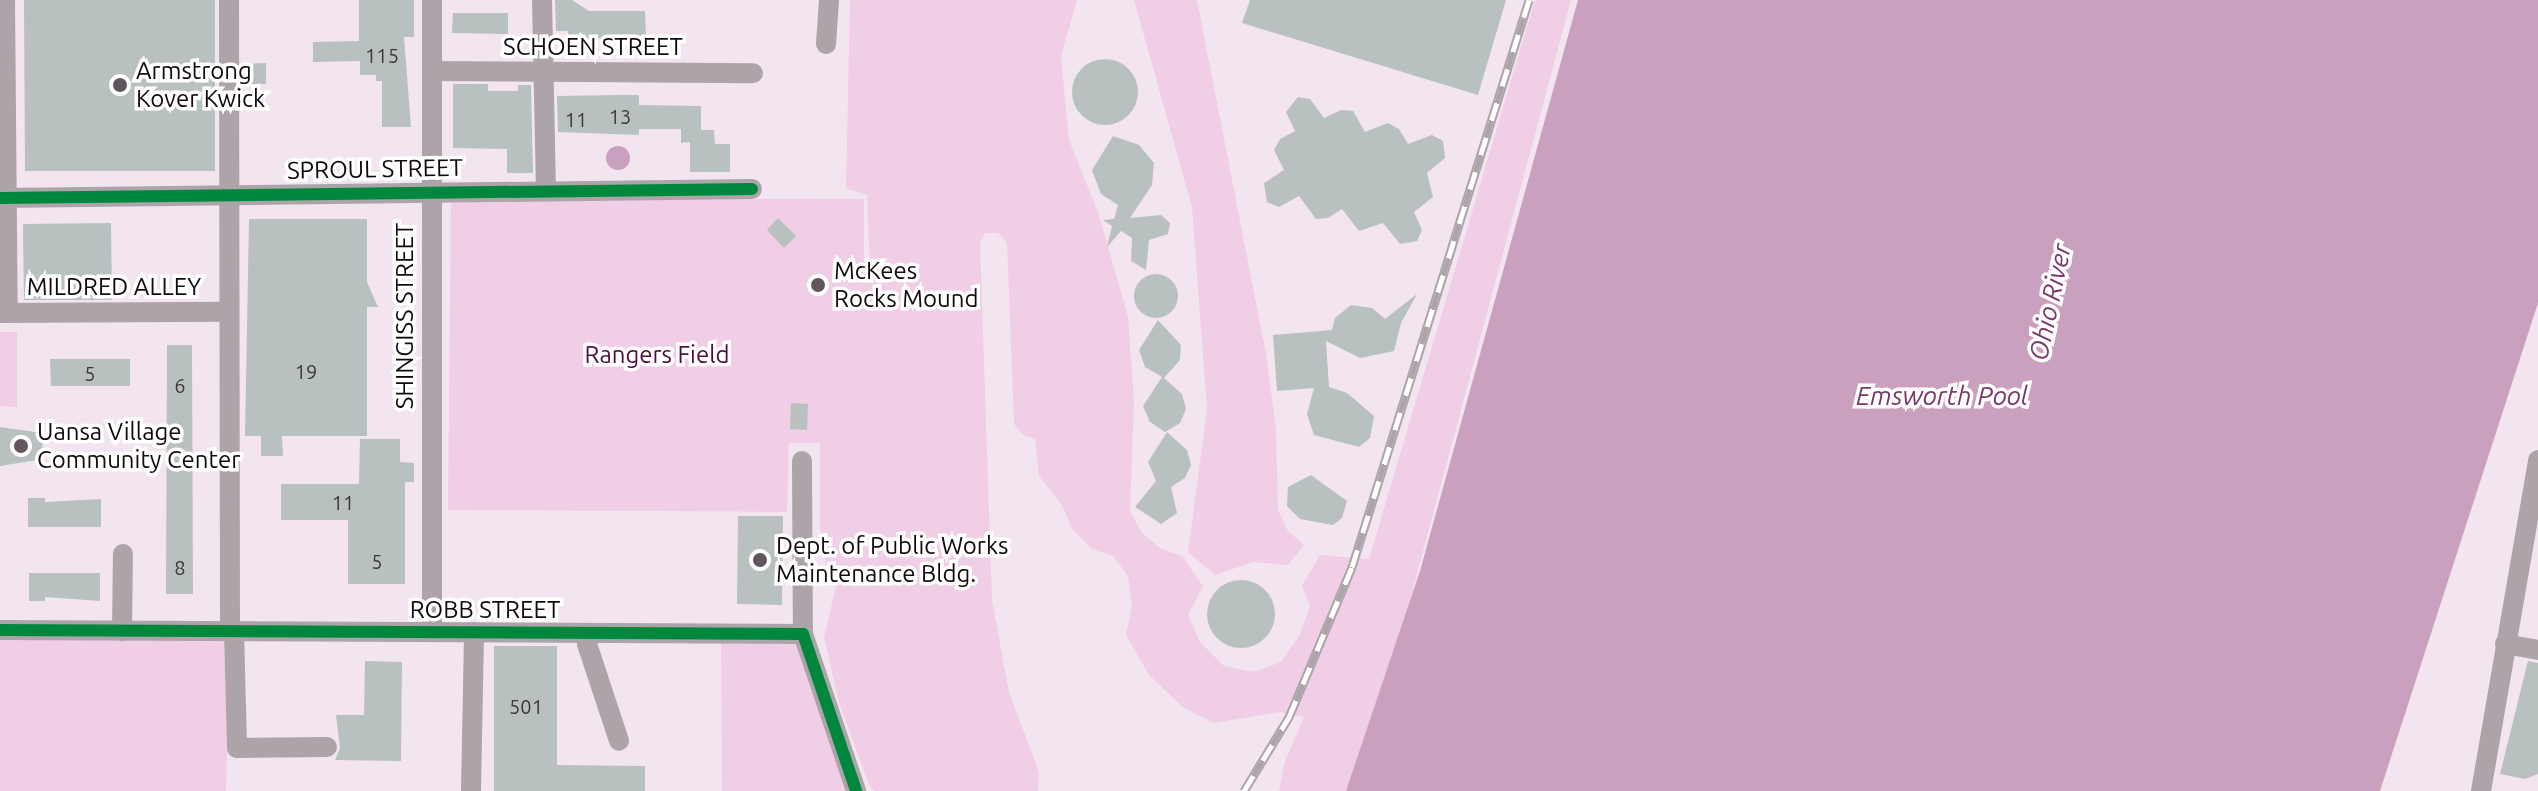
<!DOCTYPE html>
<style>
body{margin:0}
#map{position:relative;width:2538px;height:791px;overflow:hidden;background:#f3e5ef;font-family:Ubuntu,sans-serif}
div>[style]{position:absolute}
.green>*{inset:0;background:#f0cee6}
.water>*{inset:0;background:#c9a0bd}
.round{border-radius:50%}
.building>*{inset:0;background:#b9c0c0}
.minor>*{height:20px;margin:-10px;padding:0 10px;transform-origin:10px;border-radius:10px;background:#aca4a9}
.rail>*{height:9px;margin-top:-4.5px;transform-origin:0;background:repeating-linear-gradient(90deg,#fff 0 18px,#ada4ab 0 36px);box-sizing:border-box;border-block:2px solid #ada4ab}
.cycleway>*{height:12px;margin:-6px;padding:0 6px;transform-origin:6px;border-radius:6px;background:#00873e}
.dots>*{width:22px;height:22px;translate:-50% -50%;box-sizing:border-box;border:4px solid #fff;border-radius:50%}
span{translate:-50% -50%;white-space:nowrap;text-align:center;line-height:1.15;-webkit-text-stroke:7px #fff;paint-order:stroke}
.number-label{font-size:20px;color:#3c373b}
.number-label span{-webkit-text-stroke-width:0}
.street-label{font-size:24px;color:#12090f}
.poi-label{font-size:24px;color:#12090f}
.left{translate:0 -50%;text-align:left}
.park-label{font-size:24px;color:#4f0e41}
.water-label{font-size:26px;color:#7b386a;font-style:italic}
</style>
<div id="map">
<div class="green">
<div style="clip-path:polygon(850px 0,1077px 0,1061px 56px,1069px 140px,1099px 215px,1128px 317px,1134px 401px,1130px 511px,1142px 533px,1160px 548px,1182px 556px,1203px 586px,1188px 615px,1200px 642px,1224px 666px,1254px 672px,1281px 662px,1299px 636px,1310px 606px,1302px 586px,1320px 555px,1369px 559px,1535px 0,1571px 0,1374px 734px,1346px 791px,1279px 791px,1285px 761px,1304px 717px,1279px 712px,1214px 723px,1184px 708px,1149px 675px,1126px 635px,1132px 605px,1128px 576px,1113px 556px,1092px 549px,1072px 529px,1062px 505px,1039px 476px,1035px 439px,1023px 435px,1014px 424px,1007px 243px,998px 233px,985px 233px,980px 243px,992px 600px,1009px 692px,1039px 772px,1038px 791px,875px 791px,870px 787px,839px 703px,824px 638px,839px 573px,826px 565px,820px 527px,820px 443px,789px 443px,787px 512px,448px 510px,451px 198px,864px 199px,864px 267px,870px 266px,867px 195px,846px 188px)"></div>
<div style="clip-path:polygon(1134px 0,1197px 0,1266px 354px,1276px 429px,1278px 510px,1288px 531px,1304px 545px,1288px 565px,1253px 562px,1215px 575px,1188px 552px,1207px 409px,1192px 207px)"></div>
<div style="clip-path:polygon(0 332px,17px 332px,17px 407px,0 406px)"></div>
<div style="clip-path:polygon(0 631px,230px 633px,226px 791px,0 791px)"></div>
<div style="clip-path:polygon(721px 635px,801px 636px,853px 791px,722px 791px)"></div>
</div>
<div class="water">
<div style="clip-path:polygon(1578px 0,2538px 0,2538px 303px,2380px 791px,1346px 791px,1420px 571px)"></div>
<div class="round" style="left:606px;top:146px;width:24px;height:24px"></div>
</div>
<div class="building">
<div style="clip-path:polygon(24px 0,215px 0,215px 171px,25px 171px)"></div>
<div style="clip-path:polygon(359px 0,414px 0,414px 37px,404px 37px,411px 127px,382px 127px,382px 81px,376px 81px,376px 75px,360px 75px,360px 61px,313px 62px,313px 42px,359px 41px)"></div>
<div style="clip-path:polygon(555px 0,572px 0,589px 11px,645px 11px,646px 36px,568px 40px,568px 31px,556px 31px)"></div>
<div style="clip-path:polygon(1250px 0,1506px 0,1478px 95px,1242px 23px)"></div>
<div style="clip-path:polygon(453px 13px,508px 13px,508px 34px,452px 33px)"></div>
<div class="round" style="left:1072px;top:59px;width:66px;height:66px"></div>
<div style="clip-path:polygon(266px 63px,266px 84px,245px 84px,245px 64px)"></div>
<div style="clip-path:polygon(453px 84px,488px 84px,488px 91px,518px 91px,518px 85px,531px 85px,533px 173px,507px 173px,507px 149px,453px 148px)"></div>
<div style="clip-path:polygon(619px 95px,639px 95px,639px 105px,701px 106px,701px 130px,714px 130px,715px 144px,730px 144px,730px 172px,690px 172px,690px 142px,681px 143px,681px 129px,639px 129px,639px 135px,558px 132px,557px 96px)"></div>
<div style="clip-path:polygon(1298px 97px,1310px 99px,1324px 118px,1341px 110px,1353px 111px,1365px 132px,1388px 123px,1399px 129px,1408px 144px,1432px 135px,1443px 141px,1445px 158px,1427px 173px,1433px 197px,1414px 212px,1422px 230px,1417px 241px,1400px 244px,1383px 223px,1359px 231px,1342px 209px,1328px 218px,1316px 219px,1299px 196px,1279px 207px,1267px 202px,1264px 183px,1284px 170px,1274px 150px,1280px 139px,1295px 131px,1286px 112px)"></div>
<div style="clip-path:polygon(1113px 136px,1139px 145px,1154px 163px,1152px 185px,1130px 218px,1161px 215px,1170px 223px,1168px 234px,1149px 240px,1146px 270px,1131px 261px,1132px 238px,1121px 231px,1107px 247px,1112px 226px,1103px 220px,1114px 219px,1118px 205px,1101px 194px,1092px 170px)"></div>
<div style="clip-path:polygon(778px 218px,796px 236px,784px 248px,767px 230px)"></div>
<div style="clip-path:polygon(249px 219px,367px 219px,367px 282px,378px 307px,367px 307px,367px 436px,282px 436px,283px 456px,261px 456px,261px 436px,245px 436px)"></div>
<div style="clip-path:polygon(111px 223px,112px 300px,24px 300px,23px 224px)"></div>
<div class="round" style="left:1134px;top:274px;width:44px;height:44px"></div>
<div style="clip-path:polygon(1417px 294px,1401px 323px,1394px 351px,1360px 358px,1326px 341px,1329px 387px,1347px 393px,1374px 416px,1370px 438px,1359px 447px,1314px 435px,1307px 414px,1314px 388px,1277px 391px,1273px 335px,1332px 330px,1335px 318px,1351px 305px,1372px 308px,1385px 319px)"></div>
<div style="clip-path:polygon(1158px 320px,1181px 345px,1180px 360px,1164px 378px,1182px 394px,1186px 409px,1180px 423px,1165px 432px,1150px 422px,1143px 406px,1162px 377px,1145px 367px,1139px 350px)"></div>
<div style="clip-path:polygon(167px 345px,192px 345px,193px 594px,166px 594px)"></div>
<div style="clip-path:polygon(50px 359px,130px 359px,130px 386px,51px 386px)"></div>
<div style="clip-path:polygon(791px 403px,808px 404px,807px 430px,790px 429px)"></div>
<div style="clip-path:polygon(0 427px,42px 433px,43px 459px,0 466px)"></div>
<div style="clip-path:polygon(1167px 432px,1187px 450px,1191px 465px,1185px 478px,1171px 487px,1177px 513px,1161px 524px,1135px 507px,1156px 481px,1148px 462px)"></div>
<div style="clip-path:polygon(360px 439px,400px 439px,400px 462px,414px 463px,414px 482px,405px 482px,405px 584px,348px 584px,348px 520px,281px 520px,281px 484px,359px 484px)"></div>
<div style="clip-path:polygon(1311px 475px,1347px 501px,1342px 518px,1333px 525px,1300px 519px,1287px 506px,1288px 487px)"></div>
<div style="clip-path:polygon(28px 498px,45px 498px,45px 502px,101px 499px,101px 527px,28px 527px)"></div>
<div style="clip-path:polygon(738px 516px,783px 516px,782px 605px,737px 604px)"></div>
<div style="clip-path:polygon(29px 573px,100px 573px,100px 601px,45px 597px,45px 601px,29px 601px)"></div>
<div class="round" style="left:1207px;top:580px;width:68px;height:68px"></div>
<div style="clip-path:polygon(494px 646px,557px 646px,557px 765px,645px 766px,645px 791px,494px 791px)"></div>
<div style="clip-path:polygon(365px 661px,402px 662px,401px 761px,335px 760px,340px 748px,336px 715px,364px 715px)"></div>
<div style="clip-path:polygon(2528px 661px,2538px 663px,2538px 774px,2525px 779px,2500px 774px)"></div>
</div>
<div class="minor">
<div style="left:5px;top:0;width:313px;rotate:89.5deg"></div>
<div style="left:229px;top:0;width:631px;rotate:89.91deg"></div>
<div style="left:542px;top:0;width:188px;rotate:88.8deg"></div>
<div style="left:826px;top:44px;width:44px;rotate:-86.1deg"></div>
<div style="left:433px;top:71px;width:320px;rotate:0.4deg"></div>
<div style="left:0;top:198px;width:752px;rotate:-0.69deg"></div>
<div style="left:0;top:313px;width:228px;rotate:-0.3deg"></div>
<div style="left:802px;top:461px;width:173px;rotate:89.7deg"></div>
<div style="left:0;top:630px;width:803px;rotate:0.29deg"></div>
<div style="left:803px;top:634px;width:166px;rotate:71.3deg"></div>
<div style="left:122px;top:631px;width:77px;rotate:-89.3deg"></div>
<div style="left:234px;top:631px;width:117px;rotate:88.5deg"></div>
<div style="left:237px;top:748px;width:90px;rotate:-0.6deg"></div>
<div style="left:432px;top:632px;width:632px;rotate:-90deg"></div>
<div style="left:589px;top:633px;width:11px;rotate:100deg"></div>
<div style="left:587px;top:644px;width:102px;rotate:71.7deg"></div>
<div style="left:2505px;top:644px;width:34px;rotate:10deg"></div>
<div style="left:471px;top:791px;width:159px;rotate:-88.9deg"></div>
<div style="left:2481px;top:791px;width:336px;rotate:-80.2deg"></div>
</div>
<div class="rail">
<div style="left:1244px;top:791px;width:87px;rotate:-58.7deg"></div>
<div style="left:1289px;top:717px;width:163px;rotate:-67.2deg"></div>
<div style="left:1352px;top:567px;width:594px;rotate:-72.66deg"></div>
</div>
<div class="cycleway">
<div style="left:0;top:198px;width:752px;rotate:-0.69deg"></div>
<div style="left:0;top:630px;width:803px;rotate:0.29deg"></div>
<div style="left:803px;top:634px;width:166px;rotate:71.3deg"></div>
</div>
<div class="dots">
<div style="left:120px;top:85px;background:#61565d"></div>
<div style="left:818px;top:285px;background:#61565d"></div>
<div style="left:21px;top:446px;background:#61565d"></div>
<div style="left:760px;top:560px;background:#61565d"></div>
</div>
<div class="number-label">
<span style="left:382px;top:55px">115</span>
<span style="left:620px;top:116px">13</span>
<span style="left:576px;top:119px">11</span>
<span style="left:306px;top:371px">19</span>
<span style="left:90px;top:373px">5</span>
<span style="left:180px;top:385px">6</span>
<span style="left:343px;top:502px">11</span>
<span style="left:377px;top:561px">5</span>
<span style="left:180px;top:567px">8</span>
<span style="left:526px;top:706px">501</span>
</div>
<div class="street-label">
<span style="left:593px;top:47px">SCHOEN STREET</span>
<span style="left:375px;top:169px;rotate:-1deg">SPROUL STREET</span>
<span style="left:114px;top:287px">MILDRED ALLEY</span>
<span style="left:405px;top:316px;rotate:-90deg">SHINGISS STREET</span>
<span style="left:485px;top:610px">ROBB STREET</span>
</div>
<div class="poi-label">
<span class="left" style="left:136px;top:85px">Armstrong<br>Kover Kwick</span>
<span class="left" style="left:834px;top:285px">McKees<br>Rocks Mound</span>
<span class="left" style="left:37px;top:446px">Uansa Village<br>Community Center</span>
<span class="left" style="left:776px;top:560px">Dept. of Public Works<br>Maintenance Bldg.</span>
</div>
<div class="park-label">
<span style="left:657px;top:355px">Rangers Field</span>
</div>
<div class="water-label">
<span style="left:2050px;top:302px;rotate:-78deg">Ohio River</span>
<span style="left:1942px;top:396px">Emsworth Pool</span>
</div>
</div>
